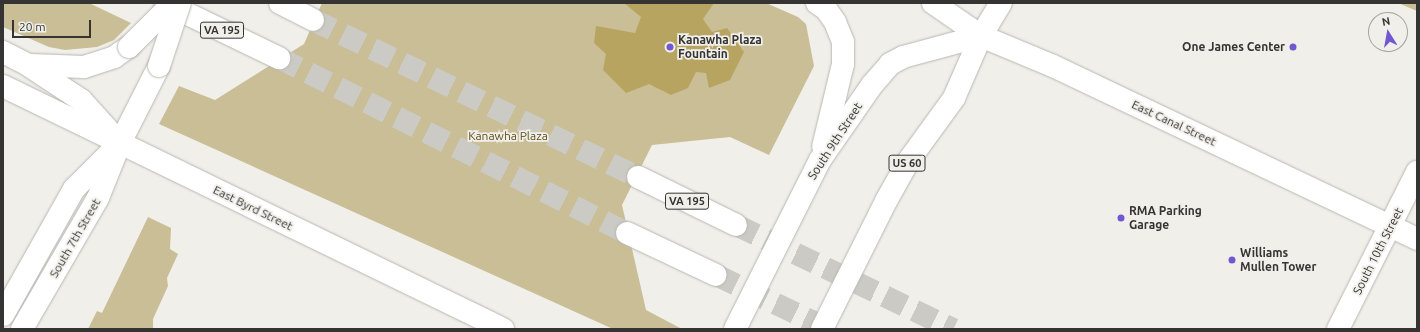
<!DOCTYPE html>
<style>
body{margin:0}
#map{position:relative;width:1420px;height:332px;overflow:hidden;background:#f0efea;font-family:Ubuntu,sans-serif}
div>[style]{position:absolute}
.green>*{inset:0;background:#cabe96}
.water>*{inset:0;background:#b7a460}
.highway-tunnel>*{height:22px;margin-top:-11px;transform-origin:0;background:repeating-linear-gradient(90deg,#cbcac5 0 22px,transparent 0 33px)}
.roads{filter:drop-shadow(0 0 1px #b8b7b2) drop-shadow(0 0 1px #b8b7b2)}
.minor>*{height:22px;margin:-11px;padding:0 11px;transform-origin:11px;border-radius:11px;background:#fff}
.major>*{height:22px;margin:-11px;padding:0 11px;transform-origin:11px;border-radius:11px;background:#fff}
.highway>*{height:22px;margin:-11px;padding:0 11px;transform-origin:11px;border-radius:11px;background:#fff}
.bridges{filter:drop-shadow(0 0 1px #b8b7b2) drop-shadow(0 0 1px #b8b7b2)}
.major-bridge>*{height:22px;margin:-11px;padding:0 11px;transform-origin:11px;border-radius:11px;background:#fff}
.highway-bridge>*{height:22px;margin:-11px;padding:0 11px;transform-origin:11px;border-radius:11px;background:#fff}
.dots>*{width:11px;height:11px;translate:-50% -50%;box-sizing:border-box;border:2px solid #f0efea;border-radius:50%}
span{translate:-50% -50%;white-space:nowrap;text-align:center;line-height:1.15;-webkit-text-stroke:3.5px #f0efea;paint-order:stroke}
.shield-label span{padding:1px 3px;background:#f0efea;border:1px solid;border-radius:3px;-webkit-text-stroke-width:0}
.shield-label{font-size:11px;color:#353432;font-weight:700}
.poi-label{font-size:12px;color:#353432;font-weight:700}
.left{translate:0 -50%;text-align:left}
.right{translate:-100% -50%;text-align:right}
.street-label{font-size:12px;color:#353432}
.park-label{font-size:12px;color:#5e501d}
.frame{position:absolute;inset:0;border:4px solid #353432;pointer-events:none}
.north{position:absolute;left:1368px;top:12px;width:40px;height:40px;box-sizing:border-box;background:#f0efea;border:1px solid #a5a4a0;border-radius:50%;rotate:349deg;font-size:11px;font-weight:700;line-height:16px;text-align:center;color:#353432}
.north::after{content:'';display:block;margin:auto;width:14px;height:18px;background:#7158d1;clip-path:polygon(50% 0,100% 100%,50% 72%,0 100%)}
.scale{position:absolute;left:12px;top:20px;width:79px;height:18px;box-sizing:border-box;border:2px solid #353432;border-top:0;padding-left:5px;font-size:12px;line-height:14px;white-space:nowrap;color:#353432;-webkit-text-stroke:3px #f0efea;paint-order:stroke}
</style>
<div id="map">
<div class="green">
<div style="clip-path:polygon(3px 3px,89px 3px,131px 23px,114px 40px,97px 47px,65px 50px,49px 47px,3px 27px)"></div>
<div style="clip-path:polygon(322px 3px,766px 3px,798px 17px,806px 24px,814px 66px,769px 155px,730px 137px,652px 145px,622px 205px,646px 310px,682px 329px,613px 329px,159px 124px,179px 86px,215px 100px,304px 44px)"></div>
<div style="clip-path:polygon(1398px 3px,1417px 3px,1417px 11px)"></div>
<div style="clip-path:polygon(148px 217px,171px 228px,170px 249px,178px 254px,167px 278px,168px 286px,153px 319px,153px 329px,88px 329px,97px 311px,102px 313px)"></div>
</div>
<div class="water">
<div style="clip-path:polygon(624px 3px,714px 3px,703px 19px,712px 32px,727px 28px,744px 52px,730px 80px,709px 88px,706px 73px,696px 72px,688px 88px,671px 95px,649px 84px,626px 93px,603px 70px,606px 54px,594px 43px,596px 26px,635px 33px,641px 17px)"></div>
</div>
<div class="highway-tunnel">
<div style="left:313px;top:20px;width:361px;rotate:25.8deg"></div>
<div style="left:279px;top:58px;width:390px;rotate:26.7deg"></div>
<div style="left:736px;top:225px;width:241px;rotate:25.6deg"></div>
<div style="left:716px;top:275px;width:124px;rotate:25.7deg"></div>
</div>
<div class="roads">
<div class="minor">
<div style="left:3px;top:315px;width:145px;rotate:-60.6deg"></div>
<div style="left:74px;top:189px;width:58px;rotate:-45deg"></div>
<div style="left:22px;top:329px;width:151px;rotate:-59.9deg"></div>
<div style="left:98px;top:198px;width:59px;rotate:-68.2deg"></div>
<div style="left:1338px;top:329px;width:176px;rotate:-63.3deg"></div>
</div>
<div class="major">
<div style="left:817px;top:3px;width:11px;rotate:34deg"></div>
<div style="left:826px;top:9px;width:16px;rotate:55deg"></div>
<div style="left:835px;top:22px;width:22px;rotate:68deg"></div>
<div style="left:843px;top:42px;width:22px;rotate:90deg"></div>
<div style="left:843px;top:64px;width:85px;rotate:103.5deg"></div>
<div style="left:933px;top:3px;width:58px;rotate:34.5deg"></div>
<div style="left:981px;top:36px;width:78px;rotate:22.6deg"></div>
<div style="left:1053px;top:66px;width:403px;rotate:25.4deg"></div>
<div style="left:3px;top:86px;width:556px;rotate:25.92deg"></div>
<div style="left:120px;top:143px;width:86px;rotate:-63.1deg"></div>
<div style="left:735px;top:329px;width:189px;rotate:-63.3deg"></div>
<div style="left:820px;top:160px;width:91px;rotate:-55.3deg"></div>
<div style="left:872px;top:85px;width:28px;rotate:-49deg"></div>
<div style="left:890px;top:64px;width:15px;rotate:-28deg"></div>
<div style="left:903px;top:57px;width:81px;rotate:-15.1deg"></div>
<div style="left:822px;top:329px;width:143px;rotate:-63.4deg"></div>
<div style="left:886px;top:201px;width:47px;rotate:-60.7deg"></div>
<div style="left:909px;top:160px;width:77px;rotate:-54deg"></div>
<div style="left:954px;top:98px;width:68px;rotate:-66.5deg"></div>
<div style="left:981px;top:36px;width:39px;rotate:-59deg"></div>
</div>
<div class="highway">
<div style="left:165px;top:3px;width:127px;rotate:25.8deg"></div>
<div style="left:280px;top:3px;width:37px;rotate:27deg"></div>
<div style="left:3px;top:52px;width:28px;rotate:27deg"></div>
<div style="left:28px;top:65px;width:64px;rotate:33.4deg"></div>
<div style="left:81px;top:100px;width:58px;rotate:47.8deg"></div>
<div style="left:30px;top:65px;width:54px;rotate:2.1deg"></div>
<div style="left:84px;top:67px;width:32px;rotate:-18deg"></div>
<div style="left:114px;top:57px;width:18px;rotate:-34deg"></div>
<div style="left:638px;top:177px;width:109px;rotate:26.1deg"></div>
<div style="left:627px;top:233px;width:98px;rotate:25.3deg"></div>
</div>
</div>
<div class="bridges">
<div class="major-bridge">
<div style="left:159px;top:66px;width:66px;rotate:-71.6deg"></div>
</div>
<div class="highway-bridge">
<div style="left:129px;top:47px;width:62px;rotate:-45deg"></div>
</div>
</div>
<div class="dots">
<div style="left:670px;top:47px;background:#7158d1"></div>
<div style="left:1293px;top:47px;background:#7158d1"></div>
<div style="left:1121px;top:218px;background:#7158d1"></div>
<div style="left:1232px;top:260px;background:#7158d1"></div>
</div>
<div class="shield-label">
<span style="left:222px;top:30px">VA 195</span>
<span style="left:907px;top:163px">US 60</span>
<span style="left:687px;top:201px">VA 195</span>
</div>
<div class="poi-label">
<span class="left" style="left:678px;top:47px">Kanawha Plaza<br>Fountain</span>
<span class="right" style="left:1285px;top:47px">One James Center</span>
<span class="left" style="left:1129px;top:218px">RMA Parking<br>Garage</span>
<span class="left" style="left:1240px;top:260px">Williams<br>Mullen Tower</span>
</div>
<div class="street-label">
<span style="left:1174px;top:123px;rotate:25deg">East Canal Street</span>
<span style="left:835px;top:141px;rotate:-57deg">South 9th Street</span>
<span style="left:253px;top:208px;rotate:26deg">East Byrd Street</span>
<span style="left:75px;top:238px;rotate:-60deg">South 7th Street</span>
<span style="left:1378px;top:251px;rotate:-63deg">South 10th Street</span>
</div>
<div class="park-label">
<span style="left:508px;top:136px">Kanawha Plaza</span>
</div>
<div class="frame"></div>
<div class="north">N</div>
<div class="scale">20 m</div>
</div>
